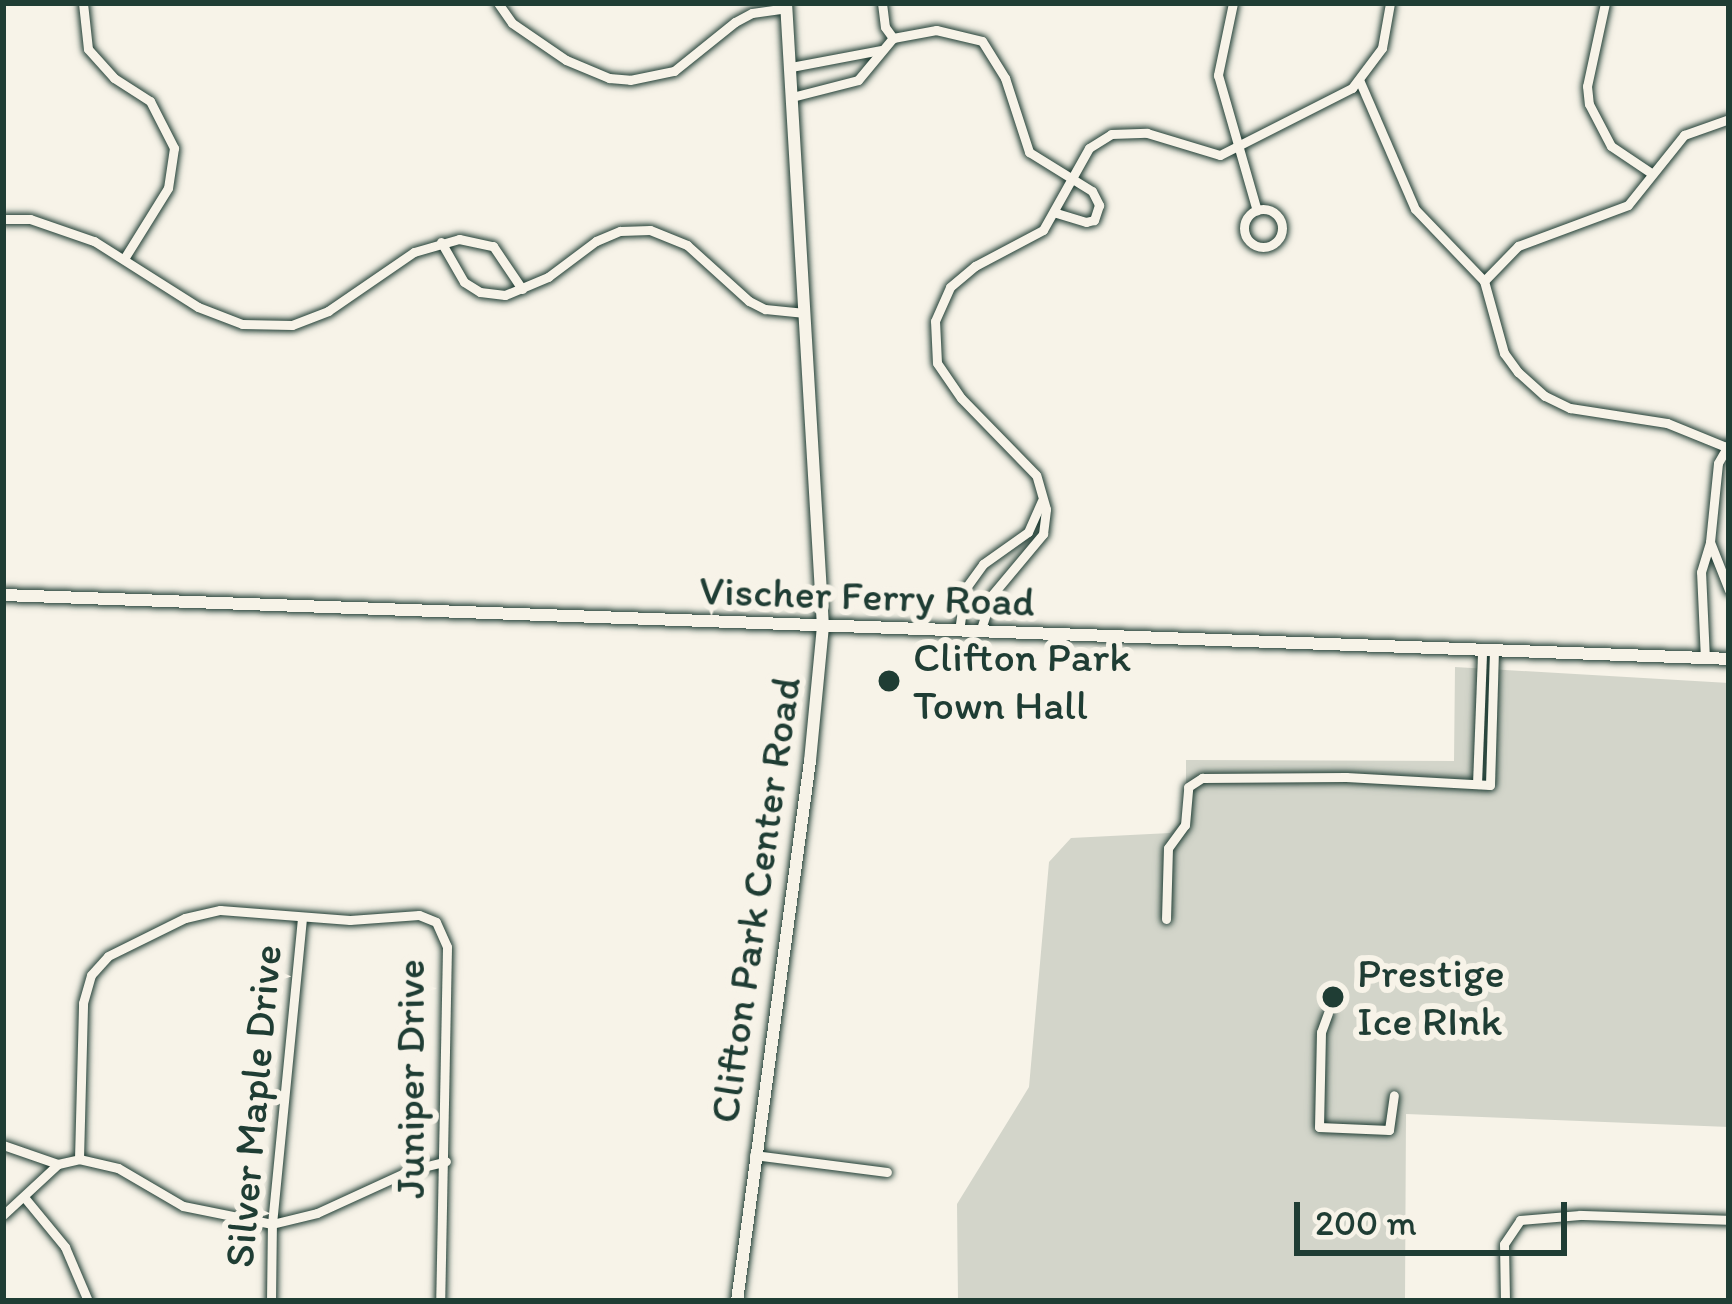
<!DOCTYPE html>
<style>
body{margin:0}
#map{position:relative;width:1732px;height:1304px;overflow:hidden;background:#f7f3e8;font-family:Itim,sans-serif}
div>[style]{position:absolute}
.green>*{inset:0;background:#d3d5ca}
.roads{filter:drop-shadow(0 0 3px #1f3d34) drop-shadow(0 0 3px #1f3d34)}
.minor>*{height:9px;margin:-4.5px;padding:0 4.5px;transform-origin:4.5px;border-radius:4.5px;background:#f7f3e8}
.minor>.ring{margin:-4.5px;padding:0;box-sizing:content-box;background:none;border:9px solid #f7f3e8;border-radius:50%}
.tertiary>*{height:12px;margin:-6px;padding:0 6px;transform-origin:6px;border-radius:6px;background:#f7f3e8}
.dots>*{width:33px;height:33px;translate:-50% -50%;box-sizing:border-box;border:6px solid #f7f3e8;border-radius:50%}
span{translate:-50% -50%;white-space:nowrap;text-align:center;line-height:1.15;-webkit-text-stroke:12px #f7f3e8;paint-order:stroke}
.street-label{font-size:42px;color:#1f3d34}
.poi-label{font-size:42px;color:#1f3d34}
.left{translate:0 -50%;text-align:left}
.frame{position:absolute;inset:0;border:6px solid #1f3d34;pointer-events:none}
.scale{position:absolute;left:1294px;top:1202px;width:273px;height:54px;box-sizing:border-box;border:6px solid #1f3d34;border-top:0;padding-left:15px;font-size:36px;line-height:42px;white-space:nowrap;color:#1f3d34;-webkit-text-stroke:9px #f7f3e8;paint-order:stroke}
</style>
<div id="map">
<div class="green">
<div style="clip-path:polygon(1455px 667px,1729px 683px,1729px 1127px,1406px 1114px,1405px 1301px,958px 1301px,957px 1204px,1029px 1087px,1049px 862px,1071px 838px,1170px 833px,1186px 816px,1186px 760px,1454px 761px)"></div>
</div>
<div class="roads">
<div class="minor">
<div style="left:83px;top:3px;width:46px;rotate:83.8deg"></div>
<div style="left:88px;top:49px;width:39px;rotate:48deg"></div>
<div style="left:114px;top:78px;width:43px;rotate:32.6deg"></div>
<div style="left:150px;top:101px;width:53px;rotate:62.9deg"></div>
<div style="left:174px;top:148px;width:40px;rotate:98.5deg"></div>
<div style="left:168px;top:188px;width:81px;rotate:121.9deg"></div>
<div style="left:498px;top:3px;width:24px;rotate:55deg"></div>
<div style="left:512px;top:23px;width:65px;rotate:34.4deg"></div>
<div style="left:566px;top:60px;width:47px;rotate:22.7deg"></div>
<div style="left:609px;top:78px;width:21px;rotate:5deg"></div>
<div style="left:630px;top:80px;width:45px;rotate:-11.6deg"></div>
<div style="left:674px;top:71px;width:78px;rotate:-38.8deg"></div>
<div style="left:735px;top:22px;width:19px;rotate:-28deg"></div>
<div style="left:752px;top:13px;width:34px;rotate:-8deg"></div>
<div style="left:882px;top:3px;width:24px;rotate:83deg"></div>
<div style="left:885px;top:27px;width:14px;rotate:54deg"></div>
<div style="left:1233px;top:3px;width:74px;rotate:101.8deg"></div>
<div style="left:1218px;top:75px;width:141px;rotate:74deg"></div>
<div style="left:1605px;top:3px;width:85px;rotate:102.2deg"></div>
<div style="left:1587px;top:86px;width:18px;rotate:84deg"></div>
<div style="left:1589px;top:104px;width:47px;rotate:62.4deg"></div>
<div style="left:1611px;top:146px;width:48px;rotate:34deg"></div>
<div style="left:791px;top:67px;width:92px;rotate:-10.7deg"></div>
<div style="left:1360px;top:82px;width:138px;rotate:66.6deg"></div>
<div style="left:1415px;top:209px;width:100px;rotate:46.2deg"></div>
<div style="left:1484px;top:281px;width:75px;rotate:74.5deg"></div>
<div style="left:1504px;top:353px;width:24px;rotate:54deg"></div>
<div style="left:1518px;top:372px;width:36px;rotate:42deg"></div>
<div style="left:1545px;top:396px;width:28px;rotate:26deg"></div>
<div style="left:1570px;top:408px;width:98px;rotate:8.8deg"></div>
<div style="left:1667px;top:423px;width:64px;rotate:22.1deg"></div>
<div style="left:792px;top:97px;width:68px;rotate:-14.4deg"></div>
<div style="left:858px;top:80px;width:55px;rotate:-50.2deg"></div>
<div style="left:893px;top:38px;width:44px;rotate:-10.5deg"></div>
<div style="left:936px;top:30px;width:47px;rotate:13.4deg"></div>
<div style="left:982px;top:41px;width:44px;rotate:58.1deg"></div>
<div style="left:1005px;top:78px;width:78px;rotate:72deg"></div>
<div style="left:1029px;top:152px;width:74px;rotate:31.8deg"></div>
<div style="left:1092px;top:191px;width:16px;rotate:63deg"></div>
<div style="left:1099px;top:205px;width:16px;rotate:108deg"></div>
<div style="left:1094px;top:220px;width:8px;rotate:166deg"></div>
<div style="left:1086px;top:222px;width:31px;rotate:-163deg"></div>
<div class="ring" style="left:1244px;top:209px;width:29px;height:29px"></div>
<div style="left:3px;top:219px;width:27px"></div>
<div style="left:30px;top:219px;width:68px;rotate:19deg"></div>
<div style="left:94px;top:241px;width:123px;rotate:32.4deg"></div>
<div style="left:198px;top:307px;width:47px;rotate:21.1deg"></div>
<div style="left:242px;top:324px;width:50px;rotate:1.1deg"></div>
<div style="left:292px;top:325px;width:39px;rotate:-21deg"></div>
<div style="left:328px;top:311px;width:104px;rotate:-34.5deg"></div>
<div style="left:414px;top:252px;width:47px;rotate:-16.1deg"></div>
<div style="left:459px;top:239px;width:35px;rotate:12deg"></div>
<div style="left:493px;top:246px;width:52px;rotate:56deg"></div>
<div style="left:441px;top:242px;width:46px;rotate:60.1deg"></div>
<div style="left:464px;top:282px;width:19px;rotate:32deg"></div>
<div style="left:480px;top:292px;width:25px;rotate:7deg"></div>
<div style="left:505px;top:295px;width:47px;rotate:-22.7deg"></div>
<div style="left:548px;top:277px;width:60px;rotate:-36.9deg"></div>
<div style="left:596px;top:241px;width:26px;rotate:-23deg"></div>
<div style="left:620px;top:231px;width:30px;rotate:-2deg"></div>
<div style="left:650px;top:230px;width:40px;rotate:22deg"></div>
<div style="left:687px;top:245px;width:84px;rotate:42.1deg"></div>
<div style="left:749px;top:301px;width:18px;rotate:27deg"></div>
<div style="left:765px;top:309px;width:40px;rotate:5.7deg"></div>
<div style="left:1484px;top:281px;width:49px;rotate:-45.8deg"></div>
<div style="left:1518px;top:246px;width:117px;rotate:-20.4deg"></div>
<div style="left:1628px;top:205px;width:90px;rotate:-51.3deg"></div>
<div style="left:1684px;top:135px;width:48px;rotate:-19.6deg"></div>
<div style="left:1710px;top:542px;width:52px;rotate:68.4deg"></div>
<div style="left:959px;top:631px;width:42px;rotate:-81.9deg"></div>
<div style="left:965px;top:589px;width:31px;rotate:-54deg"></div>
<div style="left:983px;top:564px;width:55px;rotate:-35.4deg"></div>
<div style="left:1028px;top:532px;width:34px;rotate:-66deg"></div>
<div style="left:980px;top:632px;width:39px;rotate:-72deg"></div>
<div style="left:992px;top:595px;width:80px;rotate:-50.1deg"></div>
<div style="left:1043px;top:534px;width:25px;rotate:-83deg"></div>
<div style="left:1046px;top:509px;width:35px;rotate:-106deg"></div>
<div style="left:1036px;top:475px;width:107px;rotate:-134.2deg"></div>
<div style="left:961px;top:398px;width:42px;rotate:-124.4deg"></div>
<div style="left:937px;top:363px;width:42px;rotate:-92.7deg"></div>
<div style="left:935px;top:321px;width:37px;rotate:-66deg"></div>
<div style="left:950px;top:287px;width:33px;rotate:-40deg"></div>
<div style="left:975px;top:266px;width:77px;rotate:-27.9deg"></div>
<div style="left:1043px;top:230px;width:94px;rotate:-60.7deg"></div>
<div style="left:1089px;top:148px;width:26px;rotate:-32deg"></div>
<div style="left:1111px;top:134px;width:36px;rotate:-2deg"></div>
<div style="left:1147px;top:133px;width:76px;rotate:16.8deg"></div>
<div style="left:1220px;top:155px;width:148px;rotate:-26.9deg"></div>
<div style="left:1352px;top:88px;width:50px;rotate:-53.1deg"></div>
<div style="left:1382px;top:48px;width:46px;rotate:-79.9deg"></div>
<div style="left:1705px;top:659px;width:87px;rotate:-92.6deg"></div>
<div style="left:1701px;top:572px;width:31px;rotate:-73deg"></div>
<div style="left:1710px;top:542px;width:79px;rotate:-84.2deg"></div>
<div style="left:1718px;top:463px;width:22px;rotate:-60deg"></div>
<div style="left:1477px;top:784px;width:130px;rotate:-87.8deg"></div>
<div style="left:1166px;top:919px;width:71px;rotate:-88.4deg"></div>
<div style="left:1168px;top:848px;width:29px;rotate:-54deg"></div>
<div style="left:1185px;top:825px;width:38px;rotate:-85deg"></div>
<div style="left:1188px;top:787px;width:17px;rotate:-33deg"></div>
<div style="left:1202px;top:778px;width:144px;rotate:-0.4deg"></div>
<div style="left:1346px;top:777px;width:144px;rotate:3.2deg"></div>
<div style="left:1490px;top:785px;width:131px;rotate:-88.3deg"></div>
<div style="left:1328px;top:1013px;width:20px;rotate:110deg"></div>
<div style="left:1321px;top:1032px;width:95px;rotate:91.2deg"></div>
<div style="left:1319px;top:1127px;width:70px;rotate:2.5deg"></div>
<div style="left:1389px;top:1130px;width:35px;rotate:-82deg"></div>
<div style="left:3px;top:1145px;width:58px;rotate:19.1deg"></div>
<div style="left:754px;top:1155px;width:134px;rotate:7.3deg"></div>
<div style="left:79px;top:1159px;width:40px;rotate:13deg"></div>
<div style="left:118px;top:1168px;width:75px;rotate:30.3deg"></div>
<div style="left:183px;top:1206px;width:91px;rotate:11.4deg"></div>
<div style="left:272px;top:1224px;width:46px;rotate:-13.7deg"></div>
<div style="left:317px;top:1213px;width:103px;rotate:-24.6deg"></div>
<div style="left:411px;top:1170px;width:36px;rotate:-14deg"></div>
<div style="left:24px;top:1197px;width:65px;rotate:50.6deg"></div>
<div style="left:65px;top:1247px;width:59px;rotate:66.9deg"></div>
<div style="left:3px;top:1215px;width:75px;rotate:-42.8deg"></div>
<div style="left:58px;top:1164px;width:22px;rotate:-13deg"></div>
<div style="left:79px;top:1159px;width:156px;rotate:-88.5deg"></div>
<div style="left:83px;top:1003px;width:29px;rotate:-74deg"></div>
<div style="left:91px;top:975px;width:25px;rotate:-48deg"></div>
<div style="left:108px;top:956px;width:86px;rotate:-26.3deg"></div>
<div style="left:185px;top:918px;width:36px;rotate:-13deg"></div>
<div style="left:220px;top:910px;width:130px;rotate:4.4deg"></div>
<div style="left:350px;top:920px;width:69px;rotate:-4.1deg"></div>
<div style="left:419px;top:915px;width:18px;rotate:22deg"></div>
<div style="left:436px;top:922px;width:27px;rotate:66deg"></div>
<div style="left:447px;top:947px;width:354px;rotate:91.1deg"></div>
<div style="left:271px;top:1301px;width:77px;rotate:-89.3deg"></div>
<div style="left:272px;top:1224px;width:308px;rotate:-84.4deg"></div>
<div style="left:1505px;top:1301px;width:57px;rotate:-91deg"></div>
<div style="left:1504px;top:1244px;width:29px;rotate:-56deg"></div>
<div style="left:1520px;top:1220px;width:60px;rotate:-4.8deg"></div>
<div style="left:1580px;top:1215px;width:149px;rotate:1.9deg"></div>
</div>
<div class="tertiary">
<div style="left:3px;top:595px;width:1727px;rotate:2.12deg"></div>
<div style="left:737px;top:1301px;width:545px;rotate:-82.3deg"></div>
<div style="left:810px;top:761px;width:135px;rotate:-84.5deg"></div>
<div style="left:823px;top:627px;width:625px;rotate:-93.39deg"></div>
</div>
</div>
<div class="dots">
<div style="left:889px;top:681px;background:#1f3d34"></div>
<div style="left:1333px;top:997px;background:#1f3d34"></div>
</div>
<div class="street-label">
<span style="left:867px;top:596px;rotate:2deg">Vischer Ferry Road</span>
<span style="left:755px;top:900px;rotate:-82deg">Clifton Park Center Road</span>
<span style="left:410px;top:1079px;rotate:-90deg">Juniper Drive</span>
<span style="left:253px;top:1106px;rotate:-85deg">Silver Maple Drive</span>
</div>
<div class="poi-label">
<span class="left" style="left:913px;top:681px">Clifton Park<br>Town Hall</span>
<span class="left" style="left:1357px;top:997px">Prestige<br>Ice RInk</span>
</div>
<div class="frame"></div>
<div class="scale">200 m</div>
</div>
